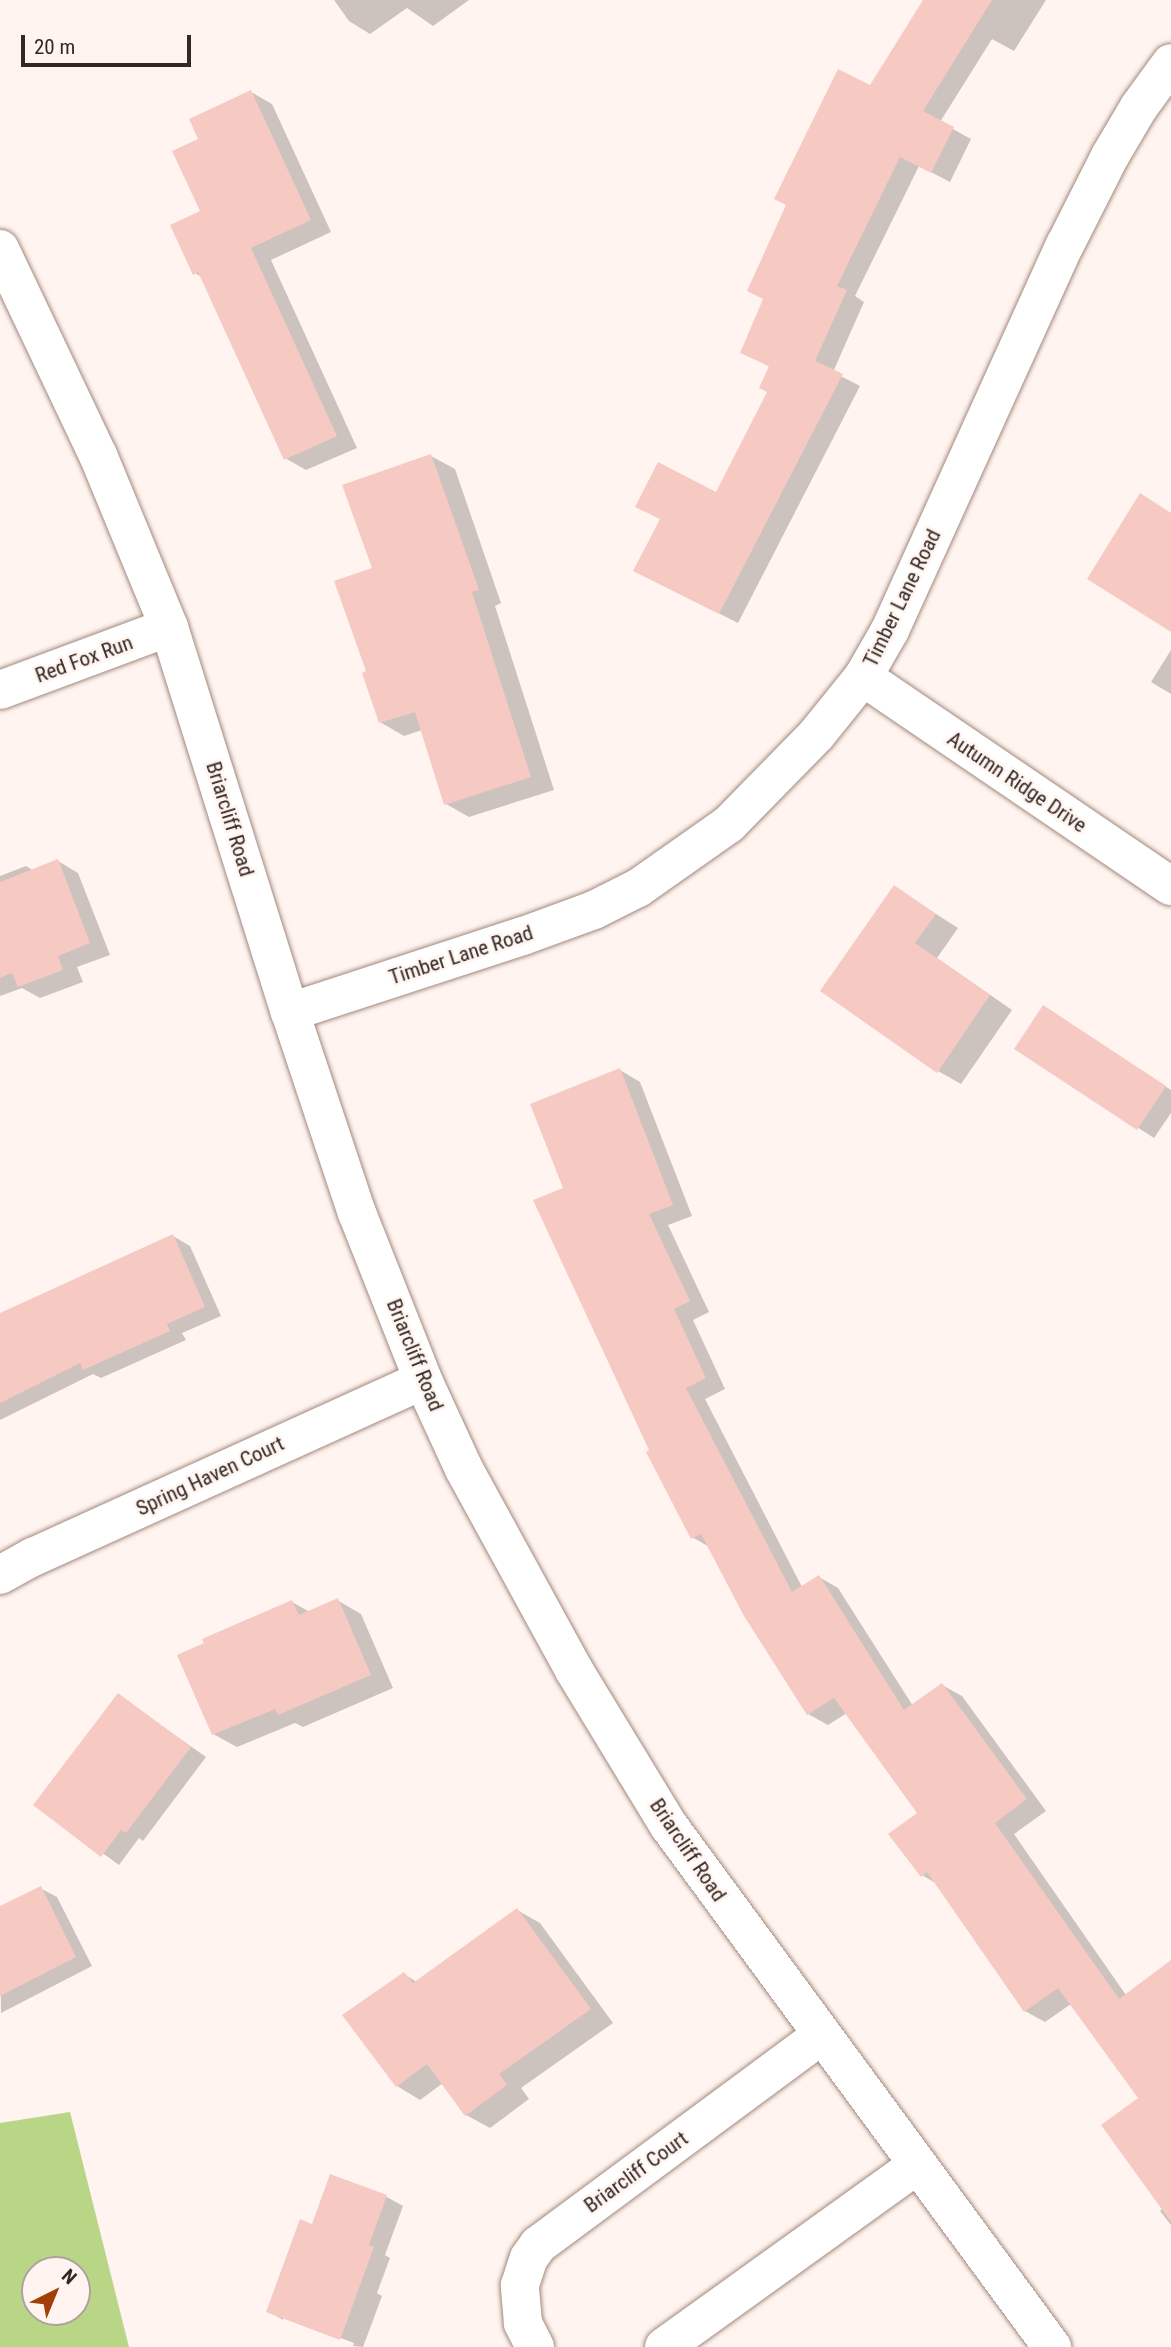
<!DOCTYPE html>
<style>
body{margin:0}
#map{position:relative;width:1171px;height:2347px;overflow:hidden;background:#fff4ef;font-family:"Roboto Condensed",sans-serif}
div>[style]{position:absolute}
.green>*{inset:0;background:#b9d686}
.shadow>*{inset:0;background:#0003}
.building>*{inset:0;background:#f6c9c3}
.roads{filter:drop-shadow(0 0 2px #a2897e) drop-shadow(0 0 2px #a2897e)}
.street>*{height:38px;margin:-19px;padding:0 19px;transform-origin:19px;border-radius:19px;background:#fff}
.secondary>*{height:38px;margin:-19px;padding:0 19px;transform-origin:19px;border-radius:19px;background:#fff}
span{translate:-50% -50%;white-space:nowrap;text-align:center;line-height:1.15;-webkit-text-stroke:5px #fff4ef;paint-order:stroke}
.street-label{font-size:21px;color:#322824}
.north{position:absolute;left:21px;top:2256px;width:70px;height:70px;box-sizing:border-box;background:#fff4ef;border:2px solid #ada29e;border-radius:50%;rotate:43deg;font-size:19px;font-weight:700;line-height:28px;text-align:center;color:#322824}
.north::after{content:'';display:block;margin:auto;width:24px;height:32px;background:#a23e09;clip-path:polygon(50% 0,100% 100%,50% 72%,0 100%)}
.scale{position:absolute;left:21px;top:35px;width:170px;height:32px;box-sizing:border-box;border:4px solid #322824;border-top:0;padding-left:9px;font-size:21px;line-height:24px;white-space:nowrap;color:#322824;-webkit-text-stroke:5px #fff4ef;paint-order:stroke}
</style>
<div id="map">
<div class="green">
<div style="clip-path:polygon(evenodd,70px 2112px,129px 2347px,0 2347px,0 2123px,70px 2112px,35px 2270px,77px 2270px,77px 2312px,35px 2312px,35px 2270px)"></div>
</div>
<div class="shadow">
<div style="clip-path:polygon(334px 0,469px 0,433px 26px,407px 8px,370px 34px,349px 21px)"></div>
<div style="clip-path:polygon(925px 0,1046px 0,1014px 51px,992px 39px,940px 122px,971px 139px,950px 182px,919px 166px,855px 296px,864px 302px,833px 372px,860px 386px,738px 623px,653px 580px,717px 494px,769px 392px,770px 367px,742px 352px,871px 88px)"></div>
<div style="clip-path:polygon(251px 92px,272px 104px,331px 232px,271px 260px,357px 448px,306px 470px,285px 458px,203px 278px,195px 273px,203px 212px,201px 140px)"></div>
<div style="clip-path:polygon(431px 456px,455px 469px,501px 603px,495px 606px,554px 790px,469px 817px,446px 804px,422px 730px,404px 736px,380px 722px,368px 673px,374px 569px)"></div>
<div style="clip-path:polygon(1171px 650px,1171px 694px,1151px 682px)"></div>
<div style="clip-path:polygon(58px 861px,78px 873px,110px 955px,77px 967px,83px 982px,40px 998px,22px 988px,0 996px,0 876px,26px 866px,34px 871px)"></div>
<div style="clip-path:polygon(894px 887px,958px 928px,937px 958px,1012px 1010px,961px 1084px,938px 1071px)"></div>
<div style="clip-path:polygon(1060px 1017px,1171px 1090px,1171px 1113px,1154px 1138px,1017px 1049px)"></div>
<div style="clip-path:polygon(620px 1070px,640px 1082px,692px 1216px,668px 1225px,709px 1312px,693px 1320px,725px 1389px,705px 1399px,802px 1587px,819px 1577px,838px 1588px,913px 1706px,942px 1685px,962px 1696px,1046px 1811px,1014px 1834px,1126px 1995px,1171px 1975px,1171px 2225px,1160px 2211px,1163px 2208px,1141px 2098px,1071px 2004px,1045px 2022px,1025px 2011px,937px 1884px,922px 1875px,920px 1813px,847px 1713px,828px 1725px,808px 1714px,711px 1548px,692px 1537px,651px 1451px,566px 1189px)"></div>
<div style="clip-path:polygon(173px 1236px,190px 1246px,221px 1316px,182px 1333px,186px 1340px,101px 1378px,93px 1374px,0 1420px,0 1315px)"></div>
<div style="clip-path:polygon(337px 1600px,361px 1614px,393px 1688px,303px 1727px,295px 1723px,237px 1747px,213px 1734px,206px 1644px,292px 1602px,310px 1612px)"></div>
<div style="clip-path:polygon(118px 1695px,206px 1757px,143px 1841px,139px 1838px,119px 1865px,35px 1804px)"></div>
<div style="clip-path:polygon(40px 1888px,57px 1897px,92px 1966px,1px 2013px,0 1908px)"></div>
<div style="clip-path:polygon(517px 1910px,540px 1923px,613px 2023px,521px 2088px,529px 2099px,490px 2128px,466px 2115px,443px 2083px,420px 2100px,397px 2086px,404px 1974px,417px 1982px)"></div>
<div style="clip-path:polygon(331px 2176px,387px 2197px,403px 2206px,385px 2255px,390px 2258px,377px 2293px,382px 2296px,363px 2347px,353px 2346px,354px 2343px,283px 2316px,283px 2320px,268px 2311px,313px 2226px)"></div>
</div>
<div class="building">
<div style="clip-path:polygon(923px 0,992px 0,923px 111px,954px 127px,931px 173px,900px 157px,837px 286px,847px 290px,815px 361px,843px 374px,719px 614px,633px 571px,660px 519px,635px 507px,658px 462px,716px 492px,767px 392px,759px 388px,769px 366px,740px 353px,763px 299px,747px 291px,786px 205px,774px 199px,838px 69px,870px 85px)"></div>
<div style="clip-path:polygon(251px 90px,311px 220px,251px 248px,337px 436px,284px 460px,198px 272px,193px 275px,170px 225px,200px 211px,172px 151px,198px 139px,189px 119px)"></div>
<div style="clip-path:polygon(431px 454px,479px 590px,472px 592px,531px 777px,444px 805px,415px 712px,379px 723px,362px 673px,366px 671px,334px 581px,372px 568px,342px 485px)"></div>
<div style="clip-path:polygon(1140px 493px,1171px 513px,1171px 632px,1087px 579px)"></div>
<div style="clip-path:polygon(58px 859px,90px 943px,58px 956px,63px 970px,18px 987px,12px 973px,0 978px,0 882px)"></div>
<div style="clip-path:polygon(894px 885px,936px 914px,915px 943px,990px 995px,937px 1073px,820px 991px)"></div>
<div style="clip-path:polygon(1043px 1005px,1166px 1086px,1137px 1130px,1014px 1049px)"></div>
<div style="clip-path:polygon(620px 1068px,673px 1205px,649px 1214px,690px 1301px,674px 1309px,706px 1378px,686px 1388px,792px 1592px,819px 1575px,904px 1710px,942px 1683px,1027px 1799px,995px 1823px,1119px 1999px,1171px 1960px,1171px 2222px,1101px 2125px,1138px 2098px,1058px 1988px,1024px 2012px,927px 1872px,921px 1877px,888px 1834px,917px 1813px,834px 1698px,807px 1715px,744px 1616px,701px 1534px,691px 1539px,646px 1452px,649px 1450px,533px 1200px,563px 1188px,530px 1104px)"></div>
<div style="clip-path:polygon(173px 1234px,205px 1307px,167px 1324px,170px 1331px,83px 1370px,80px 1363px,0 1403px,0 1313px)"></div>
<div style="clip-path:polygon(338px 1598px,371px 1675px,278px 1715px,275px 1709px,212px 1735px,177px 1655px,204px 1643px,202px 1639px,292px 1600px,299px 1615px)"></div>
<div style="clip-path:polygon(118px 1693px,191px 1747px,126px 1833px,121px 1830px,101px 1857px,33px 1805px)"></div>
<div style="clip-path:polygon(41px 1886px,76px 1957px,0 1996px,0 1906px)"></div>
<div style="clip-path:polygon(517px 1908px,591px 2009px,499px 2074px,507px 2085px,465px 2116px,427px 2064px,396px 2087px,342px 2015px,404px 1972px,413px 1983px)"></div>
<div style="clip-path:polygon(330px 2174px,387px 2195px,369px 2245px,374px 2247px,340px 2340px,266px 2312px,300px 2219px,312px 2224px)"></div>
</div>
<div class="roads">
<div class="street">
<div style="left:863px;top:677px;width:372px;rotate:34.2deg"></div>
<div style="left:0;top:690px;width:180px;rotate:-20.4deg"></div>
<div style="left:290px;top:1012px;width:245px;rotate:-18.1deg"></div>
<div style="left:523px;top:936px;width:76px;rotate:-20.1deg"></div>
<div style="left:594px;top:910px;width:49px;rotate:-26.6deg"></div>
<div style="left:638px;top:888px;width:111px;rotate:-35.1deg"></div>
<div style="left:729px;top:824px;width:126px;rotate:-45.6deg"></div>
<div style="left:817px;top:734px;width:73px;rotate:-51.1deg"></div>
<div style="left:863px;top:677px;width:54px;rotate:-60.1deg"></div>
<div style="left:890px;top:630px;width:423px;rotate:-65.6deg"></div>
<div style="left:1065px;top:245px;width:100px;rotate:-63.2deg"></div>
<div style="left:1110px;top:156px;width:57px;rotate:-59.4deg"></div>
<div style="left:1139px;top:107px;width:54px;rotate:-54deg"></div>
<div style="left:0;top:1575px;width:38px;rotate:-29deg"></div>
<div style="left:33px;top:1557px;width:428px;rotate:-24.4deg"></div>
<div style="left:535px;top:2347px;width:27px;rotate:-117deg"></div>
<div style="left:523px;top:2323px;width:38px;rotate:-95deg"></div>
<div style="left:520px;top:2285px;width:28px;rotate:-72deg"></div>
<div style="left:529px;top:2258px;width:16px;rotate:-55deg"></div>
<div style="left:538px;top:2245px;width:353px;rotate:-36.5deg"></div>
<div style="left:664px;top:2347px;width:312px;rotate:-35.7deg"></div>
</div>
<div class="secondary">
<div style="left:0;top:249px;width:228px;rotate:64.6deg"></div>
<div style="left:98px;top:455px;width:186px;rotate:67.6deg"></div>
<div style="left:169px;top:627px;width:404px;rotate:72.6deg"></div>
<div style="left:290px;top:1012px;width:212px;rotate:71.6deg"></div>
<div style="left:357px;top:1213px;width:180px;rotate:68.4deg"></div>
<div style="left:423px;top:1380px;width:98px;rotate:65.3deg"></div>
<div style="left:464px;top:1469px;width:229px;rotate:61.3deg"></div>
<div style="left:574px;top:1670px;width:183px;rotate:58.7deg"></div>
<div style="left:669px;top:1826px;width:647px;rotate:53.68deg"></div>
</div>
</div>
<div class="street-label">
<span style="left:902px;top:598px;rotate:-64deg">Timber Lane Road</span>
<span style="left:84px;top:659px;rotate:-20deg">Red Fox Run</span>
<span style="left:1017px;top:782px;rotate:34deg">Autumn Ridge Drive</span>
<span style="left:230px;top:819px;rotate:73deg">Briarcliff Road</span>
<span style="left:461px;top:955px;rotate:-18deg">Timber Lane Road</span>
<span style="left:415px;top:1355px;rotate:68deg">Briarcliff Road</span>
<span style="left:210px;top:1476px;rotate:-25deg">Spring Haven Court</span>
<span style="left:688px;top:1850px;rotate:56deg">Briarcliff Road</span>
<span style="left:636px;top:2172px;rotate:-36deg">Briarcliff Court</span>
</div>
<div class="north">N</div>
<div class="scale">20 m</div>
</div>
